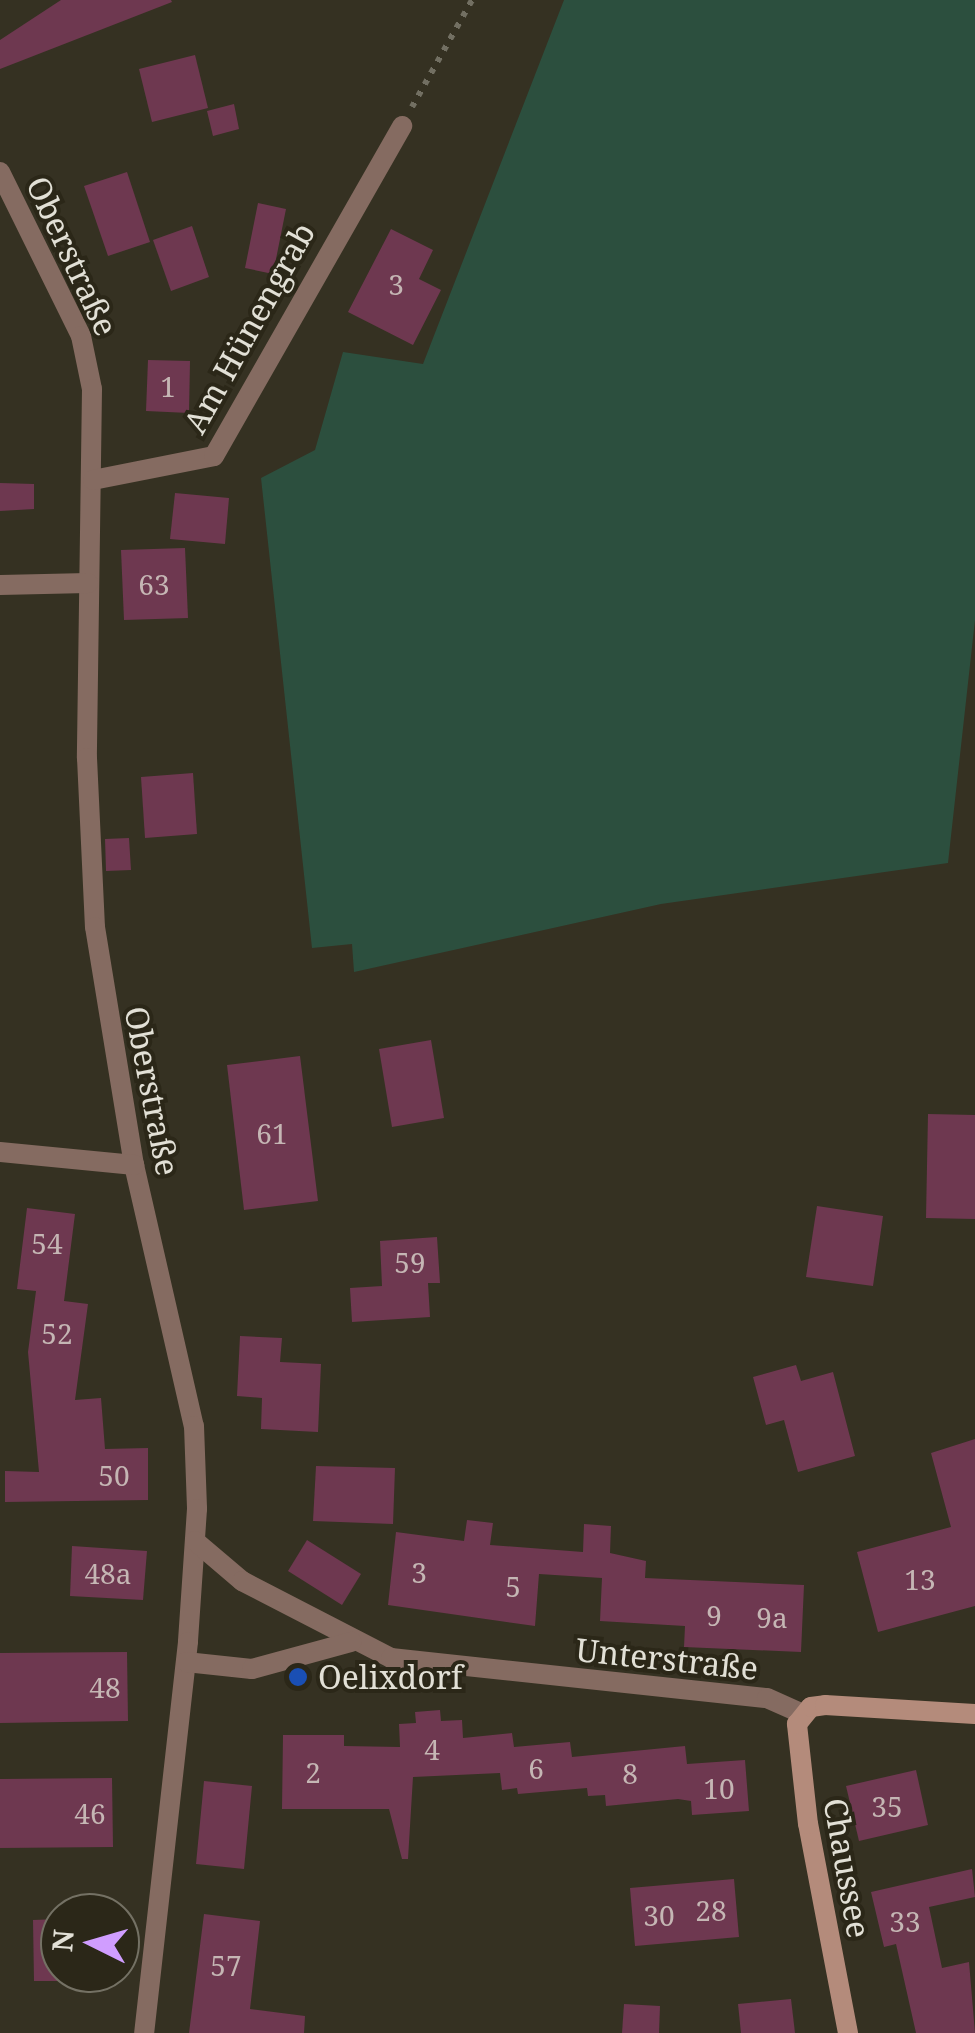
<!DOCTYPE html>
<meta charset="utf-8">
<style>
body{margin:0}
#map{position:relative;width:975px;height:2033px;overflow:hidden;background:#353122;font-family:"Noto Serif",serif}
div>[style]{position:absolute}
.green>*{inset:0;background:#2c4f3e}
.building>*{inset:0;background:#6e3850}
.path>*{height:6px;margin-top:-3px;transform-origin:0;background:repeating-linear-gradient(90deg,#726f62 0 5px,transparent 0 13px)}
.street>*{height:20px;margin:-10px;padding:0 10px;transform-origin:10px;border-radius:10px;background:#856b61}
.secondary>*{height:20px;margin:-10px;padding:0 10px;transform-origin:10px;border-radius:10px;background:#b48b7b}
.dots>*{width:28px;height:28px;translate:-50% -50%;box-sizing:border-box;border:5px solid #2b2718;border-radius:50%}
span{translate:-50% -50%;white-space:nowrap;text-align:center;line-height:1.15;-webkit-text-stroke:8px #2b2718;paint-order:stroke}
.number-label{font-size:28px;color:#c5b6b4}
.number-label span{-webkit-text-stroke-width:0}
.street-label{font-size:32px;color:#e2e0d6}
.poi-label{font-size:32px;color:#e2e0d6}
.left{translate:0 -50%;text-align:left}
.north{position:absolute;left:40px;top:1893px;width:100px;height:100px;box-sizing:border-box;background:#2b2718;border:2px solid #747164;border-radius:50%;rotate:275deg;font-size:28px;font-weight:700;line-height:40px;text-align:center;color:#e2e0d6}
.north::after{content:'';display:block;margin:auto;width:35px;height:45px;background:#d09dff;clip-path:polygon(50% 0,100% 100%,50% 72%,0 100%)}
</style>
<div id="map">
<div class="green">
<div style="clip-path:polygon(564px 0,975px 0,975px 620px,948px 863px,661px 904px,354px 972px,352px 944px,312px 948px,261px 478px,315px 450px,343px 352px,423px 364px)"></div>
</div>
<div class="building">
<div style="clip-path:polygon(61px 0,171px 0,172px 2px,0 69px,0 40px)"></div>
<div style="clip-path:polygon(195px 55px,208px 108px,152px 122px,139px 69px)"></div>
<div style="clip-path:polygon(234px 104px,239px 129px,213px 136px,207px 111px)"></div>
<div style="clip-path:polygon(127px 172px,150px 242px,108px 256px,84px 186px)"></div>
<div style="clip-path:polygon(258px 203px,286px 209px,273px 274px,245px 268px)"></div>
<div style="clip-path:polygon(192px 226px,209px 277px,171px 291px,153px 240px)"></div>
<div style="clip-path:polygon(391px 229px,433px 250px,419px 279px,441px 290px,413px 345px,348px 312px)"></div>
<div style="clip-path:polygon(148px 360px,190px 361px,189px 413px,146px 411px)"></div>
<div style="clip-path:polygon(0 483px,34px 484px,34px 509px,0 511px)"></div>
<div style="clip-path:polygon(175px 493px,229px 498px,225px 544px,170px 539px)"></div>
<div style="clip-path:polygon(185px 548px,188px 618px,124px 620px,121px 550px)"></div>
<div style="clip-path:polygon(193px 773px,197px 834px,145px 838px,141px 777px)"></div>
<div style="clip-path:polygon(129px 838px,131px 870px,106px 871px,105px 839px)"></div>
<div style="clip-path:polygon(431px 1040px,444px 1118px,392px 1127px,379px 1049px)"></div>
<div style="clip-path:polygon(300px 1056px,318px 1201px,244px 1210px,227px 1065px)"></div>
<div style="clip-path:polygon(928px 1114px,975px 1115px,975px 1219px,926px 1218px)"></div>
<div style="clip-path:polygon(817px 1206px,883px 1216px,873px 1286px,806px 1277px)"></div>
<div style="clip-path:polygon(27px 1208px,75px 1214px,64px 1301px,88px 1304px,75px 1400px,101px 1398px,105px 1449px,148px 1448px,148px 1500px,5px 1502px,5px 1471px,39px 1472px,28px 1352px,36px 1291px,17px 1289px)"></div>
<div style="clip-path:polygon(437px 1237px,440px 1283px,428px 1283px,430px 1317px,352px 1322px,350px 1288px,382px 1286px,380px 1241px)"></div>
<div style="clip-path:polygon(240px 1336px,282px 1338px,280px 1362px,321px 1364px,318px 1432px,261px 1429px,262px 1398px,237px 1396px)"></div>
<div style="clip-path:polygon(796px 1365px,801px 1381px,833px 1372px,855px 1456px,798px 1472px,784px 1420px,766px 1425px,753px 1377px)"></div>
<div style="clip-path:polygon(975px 1439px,975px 1606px,878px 1632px,857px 1552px,951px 1527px,931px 1453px)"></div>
<div style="clip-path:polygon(316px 1466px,395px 1468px,393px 1524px,313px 1521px)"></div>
<div style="clip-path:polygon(467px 1520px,493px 1523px,490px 1545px,583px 1552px,584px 1524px,611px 1526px,610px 1553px,646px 1561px,645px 1578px,804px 1585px,801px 1652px,684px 1647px,685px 1626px,600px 1621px,602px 1578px,539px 1574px,535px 1626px,388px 1605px,396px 1532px,464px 1541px)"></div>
<div style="clip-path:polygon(307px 1540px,361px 1574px,342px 1605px,288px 1571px)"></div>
<div style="clip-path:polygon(72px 1546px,147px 1551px,143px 1600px,70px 1596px)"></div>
<div style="clip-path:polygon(127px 1652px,128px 1721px,0 1723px,0 1653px)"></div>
<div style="clip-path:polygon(440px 1710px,441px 1721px,462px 1720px,463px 1738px,512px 1733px,514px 1747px,570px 1742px,572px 1757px,685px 1746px,687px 1764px,745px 1760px,749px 1811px,692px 1815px,691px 1801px,678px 1799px,606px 1806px,605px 1795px,588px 1796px,587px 1788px,518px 1794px,517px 1788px,502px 1790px,500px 1773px,413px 1777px,408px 1859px,402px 1859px,389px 1809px,282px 1809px,283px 1735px,344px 1735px,344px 1746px,400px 1747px,399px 1724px,416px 1723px,415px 1712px)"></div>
<div style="clip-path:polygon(916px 1770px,928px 1825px,859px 1841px,846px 1786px)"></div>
<div style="clip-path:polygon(112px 1778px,113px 1847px,0 1848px,0 1779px)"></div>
<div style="clip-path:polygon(204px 1781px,252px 1786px,244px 1869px,196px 1864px)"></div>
<div style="clip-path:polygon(972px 1869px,975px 1897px,929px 1907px,942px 1968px,969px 1962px,975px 2033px,916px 2033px,896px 1944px,884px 1947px,871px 1892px)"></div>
<div style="clip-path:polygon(734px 1879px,739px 1937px,635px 1946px,630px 1888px)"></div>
<div style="clip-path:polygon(204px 1914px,260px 1921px,250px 2009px,305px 2016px,304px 2033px,189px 2033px)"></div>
<div style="clip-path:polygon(60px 1919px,60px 1981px,34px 1981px,33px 1920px)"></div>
<div style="clip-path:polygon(791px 1999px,795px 2033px,741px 2033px,738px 2004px)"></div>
<div style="clip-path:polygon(624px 2004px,660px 2006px,659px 2033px,622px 2033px)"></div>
</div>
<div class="path">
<div style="left:412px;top:107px;width:123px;rotate:-60.7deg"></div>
</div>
<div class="street">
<div style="left:0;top:172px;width:183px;rotate:63.7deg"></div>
<div style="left:81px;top:336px;width:54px;rotate:78.3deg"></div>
<div style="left:92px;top:389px;width:369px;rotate:90.8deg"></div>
<div style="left:87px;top:758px;width:169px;rotate:87.3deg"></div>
<div style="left:95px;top:927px;width:241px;rotate:80.7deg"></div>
<div style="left:134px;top:1165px;width:268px;rotate:77.1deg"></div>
<div style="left:194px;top:1426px;width:83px;rotate:87.9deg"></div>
<div style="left:197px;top:1509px;width:133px;rotate:93.9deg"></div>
<div style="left:188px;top:1642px;width:393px;rotate:96.4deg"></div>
<div style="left:93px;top:480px;width:123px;rotate:-11.2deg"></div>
<div style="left:214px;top:456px;width:380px;rotate:-60.3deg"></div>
<div style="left:0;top:585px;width:88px;rotate:-1.3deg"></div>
<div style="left:0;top:1152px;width:135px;rotate:5.5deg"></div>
<div style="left:195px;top:1541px;width:62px;rotate:40.4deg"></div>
<div style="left:242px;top:1581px;width:168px;rotate:27.3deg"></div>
<div style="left:391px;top:1658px;width:378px;rotate:6.1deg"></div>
<div style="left:767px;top:1698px;width:39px;rotate:24deg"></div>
<div style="left:186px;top:1662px;width:66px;rotate:6.1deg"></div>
<div style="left:252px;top:1669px;width:103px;rotate:-15.3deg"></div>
</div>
<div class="secondary">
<div style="left:848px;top:2033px;width:213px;rotate:-100.8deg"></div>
<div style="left:808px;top:1824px;width:101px;rotate:-96.3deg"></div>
<div style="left:797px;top:1724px;width:22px;rotate:-51deg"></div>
<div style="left:811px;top:1707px;width:14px;rotate:-8deg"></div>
<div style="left:825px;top:1705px;width:150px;rotate:3.4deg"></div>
</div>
<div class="dots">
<div style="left:298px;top:1677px;background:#1a4fb4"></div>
</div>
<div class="number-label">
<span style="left:396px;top:284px">3</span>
<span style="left:168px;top:386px">1</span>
<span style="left:154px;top:584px">63</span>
<span style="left:272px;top:1133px">61</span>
<span style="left:47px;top:1243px">54</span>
<span style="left:410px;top:1262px">59</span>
<span style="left:57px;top:1333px">52</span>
<span style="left:114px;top:1475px">50</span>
<span style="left:419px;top:1572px">3</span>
<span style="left:108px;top:1573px">48a</span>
<span style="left:920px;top:1579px">13</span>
<span style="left:513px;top:1586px">5</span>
<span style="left:714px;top:1615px">9</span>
<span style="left:772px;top:1617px">9a</span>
<span style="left:105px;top:1687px">48</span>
<span style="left:432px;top:1749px">4</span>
<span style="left:536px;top:1768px">6</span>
<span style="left:313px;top:1772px">2</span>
<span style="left:630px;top:1773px">8</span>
<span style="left:719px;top:1788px">10</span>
<span style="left:887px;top:1806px">35</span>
<span style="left:90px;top:1813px">46</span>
<span style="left:711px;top:1910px">28</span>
<span style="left:659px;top:1915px">30</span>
<span style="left:905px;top:1921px">33</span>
<span style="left:226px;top:1965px">57</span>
</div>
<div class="street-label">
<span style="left:72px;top:256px;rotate:65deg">Oberstraße</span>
<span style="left:249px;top:328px;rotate:-61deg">Am Hünengrab</span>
<span style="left:152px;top:1091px;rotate:79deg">Oberstraße</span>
<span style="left:667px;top:1659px;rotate:6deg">Unterstraße</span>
<span style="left:847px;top:1868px;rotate:80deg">Chaussee</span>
</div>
<div class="poi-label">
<span class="left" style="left:318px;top:1677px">Oelixdorf</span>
</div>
<div class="north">N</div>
</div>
